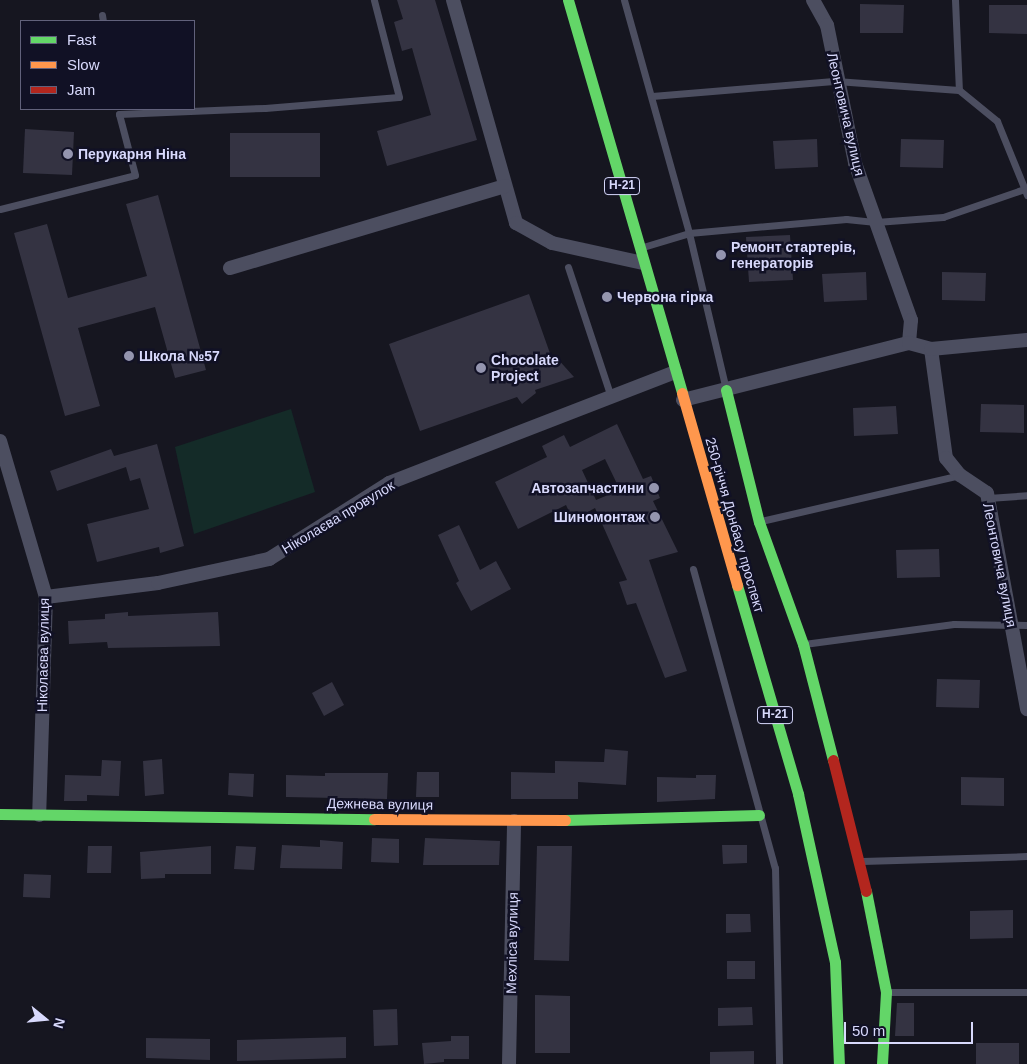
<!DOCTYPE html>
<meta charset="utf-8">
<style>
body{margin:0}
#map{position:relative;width:1027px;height:1064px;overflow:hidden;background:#161620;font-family:Arial,sans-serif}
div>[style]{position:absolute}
.green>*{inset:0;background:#142b28}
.building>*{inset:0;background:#343342}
.lane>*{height:7px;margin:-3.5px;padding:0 3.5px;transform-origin:3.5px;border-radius:3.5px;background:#4c4e60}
.street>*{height:14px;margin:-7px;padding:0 7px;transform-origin:7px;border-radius:7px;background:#4c4e60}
.fast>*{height:11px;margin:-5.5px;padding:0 5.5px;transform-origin:5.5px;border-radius:5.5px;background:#63d668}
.slow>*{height:11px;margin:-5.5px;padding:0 5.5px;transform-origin:5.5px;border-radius:5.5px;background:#ff974d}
.jam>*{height:11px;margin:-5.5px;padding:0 5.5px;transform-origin:5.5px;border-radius:5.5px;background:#b3261e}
.dots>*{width:14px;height:14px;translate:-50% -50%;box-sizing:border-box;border:2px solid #111125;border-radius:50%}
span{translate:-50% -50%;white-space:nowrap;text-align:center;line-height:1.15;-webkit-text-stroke:5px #111125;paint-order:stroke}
.shield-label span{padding:1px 4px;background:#111125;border:1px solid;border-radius:4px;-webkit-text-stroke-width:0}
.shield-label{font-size:12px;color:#d8d9fc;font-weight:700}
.street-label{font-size:14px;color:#d8d9fc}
.poi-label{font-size:14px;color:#d8d9fc;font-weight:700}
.left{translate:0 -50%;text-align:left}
.right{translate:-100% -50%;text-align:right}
.legend{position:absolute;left:20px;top:20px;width:175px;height:90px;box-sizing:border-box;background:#111125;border:1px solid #61617b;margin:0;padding:6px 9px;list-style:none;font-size:15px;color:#d8d9fc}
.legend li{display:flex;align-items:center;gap:10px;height:25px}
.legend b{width:25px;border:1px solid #61617b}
.north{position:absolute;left:20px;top:994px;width:50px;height:50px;-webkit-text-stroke:4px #111125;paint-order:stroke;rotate:107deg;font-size:14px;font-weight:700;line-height:20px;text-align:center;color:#d8d9fc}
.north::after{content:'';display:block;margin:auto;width:18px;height:22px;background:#d8d9fc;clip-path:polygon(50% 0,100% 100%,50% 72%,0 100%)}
.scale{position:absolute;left:844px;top:1022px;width:129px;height:22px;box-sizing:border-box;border:2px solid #d8d9fc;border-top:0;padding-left:6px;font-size:15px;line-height:18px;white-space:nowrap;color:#d8d9fc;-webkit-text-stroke:4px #111125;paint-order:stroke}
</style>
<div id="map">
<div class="green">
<div style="clip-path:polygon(291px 409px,315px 492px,194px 534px,175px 447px)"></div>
</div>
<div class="building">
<div style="clip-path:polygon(397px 0,435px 0,477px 140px,387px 166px,377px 131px,431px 115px,412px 48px,402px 51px,394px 22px,403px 19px)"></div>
<div style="clip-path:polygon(860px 4px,904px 5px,903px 33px,860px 33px)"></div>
<div style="clip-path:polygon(989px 5px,1027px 5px,1027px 34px,989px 33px)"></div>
<div style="clip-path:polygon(25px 129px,74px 132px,72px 175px,23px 173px)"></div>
<div style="clip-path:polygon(230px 133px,320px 133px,320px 177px,230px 177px)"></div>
<div style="clip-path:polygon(817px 139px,818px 167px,775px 169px,773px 141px)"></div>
<div style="clip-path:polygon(901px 139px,944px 140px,943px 168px,900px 167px)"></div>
<div style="clip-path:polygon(158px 195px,206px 370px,175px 378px,155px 307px,78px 328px,100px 406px,65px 416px,14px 233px,47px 224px,68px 298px,147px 276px,126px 204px)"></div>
<div style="clip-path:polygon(790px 235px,793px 280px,749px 282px,746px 237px)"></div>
<div style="clip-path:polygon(866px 272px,867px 300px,824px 302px,822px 274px)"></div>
<div style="clip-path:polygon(942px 272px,986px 273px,985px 301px,942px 300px)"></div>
<div style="clip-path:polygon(529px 294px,552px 359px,556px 357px,574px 377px,535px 390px,536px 393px,522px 404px,517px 397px,420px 431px,389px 344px)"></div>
<div style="clip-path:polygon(981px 404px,1024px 405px,1024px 433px,980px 432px)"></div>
<div style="clip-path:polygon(896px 406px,898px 434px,854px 436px,853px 408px)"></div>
<div style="clip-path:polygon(evenodd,617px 424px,643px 479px,651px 476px,660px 498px,653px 501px,678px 552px,649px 560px,687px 671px,665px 678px,636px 603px,627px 605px,619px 582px,627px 580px,595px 508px,573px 520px,566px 505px,518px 529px,495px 482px,547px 457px,542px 446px,564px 435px,570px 447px,617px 424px,605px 459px,620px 490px,596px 500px,582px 470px,605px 459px)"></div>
<div style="clip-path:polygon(157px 444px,184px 546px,160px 553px,159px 547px,97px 562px,87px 524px,149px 509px,140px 478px,130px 481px,126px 467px,57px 491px,50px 471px,111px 449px,114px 456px)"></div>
<div style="clip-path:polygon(459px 525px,480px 570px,496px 561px,511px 589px,471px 611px,456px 583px,459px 581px,438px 535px)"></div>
<div style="clip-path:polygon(939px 549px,940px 577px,897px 578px,896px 550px)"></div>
<div style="clip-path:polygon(128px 612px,128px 616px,218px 612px,220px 646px,108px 648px,107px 642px,69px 644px,68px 621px,105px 619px,105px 614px)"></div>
<div style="clip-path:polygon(937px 679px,980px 680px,979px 708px,936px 707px)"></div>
<div style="clip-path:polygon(332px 682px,344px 705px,324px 716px,312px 693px)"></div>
<div style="clip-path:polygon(605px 749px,628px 751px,626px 785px,578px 782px,578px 799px,511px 799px,511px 772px,555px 773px,555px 761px,604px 762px)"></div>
<div style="clip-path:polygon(162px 759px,164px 794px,145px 796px,143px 761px)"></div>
<div style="clip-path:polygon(102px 760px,121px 761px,119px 796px,87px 795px,87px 801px,64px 801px,65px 775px,101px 776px)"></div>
<div style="clip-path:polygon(417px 772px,439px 772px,439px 797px,416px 797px)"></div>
<div style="clip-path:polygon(229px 773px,254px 774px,253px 797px,228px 795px)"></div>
<div style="clip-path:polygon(325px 773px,388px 773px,387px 799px,286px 797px,286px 775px,325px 776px)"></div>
<div style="clip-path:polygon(696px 775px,716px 775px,715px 799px,657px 802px,657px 777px,696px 778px)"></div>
<div style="clip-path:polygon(961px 777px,1004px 778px,1004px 806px,961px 805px)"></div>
<div style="clip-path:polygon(372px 838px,399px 839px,399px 863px,371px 862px)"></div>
<div style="clip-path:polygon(425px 838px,500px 841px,499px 865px,423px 865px)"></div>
<div style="clip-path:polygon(320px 840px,343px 842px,342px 869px,280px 868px,282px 845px,320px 847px)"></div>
<div style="clip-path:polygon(722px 845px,747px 845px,747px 863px,723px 864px)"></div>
<div style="clip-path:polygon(88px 846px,112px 846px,111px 873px,87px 873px)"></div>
<div style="clip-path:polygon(211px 846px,211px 874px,165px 874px,165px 878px,141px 879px,140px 852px)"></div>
<div style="clip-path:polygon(236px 846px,256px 847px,254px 870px,234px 869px)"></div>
<div style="clip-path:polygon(537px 846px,572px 846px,569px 961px,534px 960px)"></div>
<div style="clip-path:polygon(24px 874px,51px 875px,50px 898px,23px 897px)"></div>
<div style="clip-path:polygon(1013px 910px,1013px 938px,970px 939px,970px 911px)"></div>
<div style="clip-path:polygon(726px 914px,750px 914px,751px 932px,726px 933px)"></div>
<div style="clip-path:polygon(727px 961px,755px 961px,755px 979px,727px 979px)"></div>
<div style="clip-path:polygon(535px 995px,570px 996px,570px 1053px,535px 1053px)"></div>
<div style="clip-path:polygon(897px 1003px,914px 1003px,914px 1036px,895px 1036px)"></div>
<div style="clip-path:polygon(752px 1007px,753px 1025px,718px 1026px,718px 1008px)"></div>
<div style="clip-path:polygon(397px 1009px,398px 1045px,374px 1046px,373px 1010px)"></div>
<div style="clip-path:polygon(451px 1036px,469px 1036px,469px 1059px,444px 1059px,444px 1062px,424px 1064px,422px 1043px,451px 1041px)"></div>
<div style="clip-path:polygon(346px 1037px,346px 1058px,237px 1061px,237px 1040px)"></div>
<div style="clip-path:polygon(146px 1038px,210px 1039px,210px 1060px,146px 1058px)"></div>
<div style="clip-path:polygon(976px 1043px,1019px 1043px,1019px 1064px,976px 1064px)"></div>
<div style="clip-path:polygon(754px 1051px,754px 1064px,710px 1064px,710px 1052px)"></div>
</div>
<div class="lane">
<div style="left:624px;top:0;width:242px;rotate:74.4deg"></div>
<div style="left:689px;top:233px;width:160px;rotate:76.7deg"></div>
<div style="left:955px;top:0;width:90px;rotate:87.5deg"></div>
<div style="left:102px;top:15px;width:6px;rotate:81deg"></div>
<div style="left:652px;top:96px;width:185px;rotate:-4.7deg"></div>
<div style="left:836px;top:81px;width:123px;rotate:4.2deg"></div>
<div style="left:959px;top:90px;width:49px;rotate:39.2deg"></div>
<div style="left:997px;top:121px;width:80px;rotate:67.9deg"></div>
<div style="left:0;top:209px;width:139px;rotate:-14.1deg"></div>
<div style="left:135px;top:175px;width:63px;rotate:-104.7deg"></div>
<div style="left:119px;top:114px;width:146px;rotate:-2.4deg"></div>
<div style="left:265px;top:108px;width:134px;rotate:-4.7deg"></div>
<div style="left:399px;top:97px;width:100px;rotate:-104.5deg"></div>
<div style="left:643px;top:247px;width:48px;rotate:-16.9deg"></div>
<div style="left:689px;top:233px;width:158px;rotate:-5.1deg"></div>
<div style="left:846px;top:219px;width:30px;rotate:6deg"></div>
<div style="left:876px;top:222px;width:67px;rotate:-4.3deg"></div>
<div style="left:943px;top:217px;width:89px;rotate:-19deg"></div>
<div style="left:568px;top:267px;width:137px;rotate:71.7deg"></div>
<div style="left:988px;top:498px;width:39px;rotate:-4deg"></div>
<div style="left:761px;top:521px;width:204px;rotate:-13deg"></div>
<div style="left:693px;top:569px;width:310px;rotate:74.7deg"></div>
<div style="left:775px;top:868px;width:196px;rotate:88.8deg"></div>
<div style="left:804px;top:644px;width:151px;rotate:-7.6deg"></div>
<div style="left:954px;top:624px;width:73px;rotate:0.8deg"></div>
<div style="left:862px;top:861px;width:165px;rotate:-1.7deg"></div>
<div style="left:889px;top:992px;width:138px"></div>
</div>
<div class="street">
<div style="left:453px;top:0;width:232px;rotate:74.2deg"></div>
<div style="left:516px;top:223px;width:41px;rotate:29.1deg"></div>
<div style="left:552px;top:243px;width:93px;rotate:12.4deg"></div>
<div style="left:813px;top:0;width:29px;rotate:61deg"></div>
<div style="left:827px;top:25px;width:141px;rotate:78.5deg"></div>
<div style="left:855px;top:163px;width:167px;rotate:70.4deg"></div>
<div style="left:911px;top:320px;width:23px;rotate:95deg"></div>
<div style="left:230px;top:268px;width:287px;rotate:-16.6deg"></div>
<div style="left:931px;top:349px;width:110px;rotate:82.2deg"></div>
<div style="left:946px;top:458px;width:22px;rotate:51deg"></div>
<div style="left:960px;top:475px;width:32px;rotate:34deg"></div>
<div style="left:987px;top:493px;width:220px;rotate:79.5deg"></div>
<div style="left:683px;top:400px;width:233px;rotate:-14.2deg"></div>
<div style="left:909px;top:343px;width:23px;rotate:15deg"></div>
<div style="left:931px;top:349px;width:96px;rotate:-5.4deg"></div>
<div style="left:0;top:441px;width:163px;rotate:73.6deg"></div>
<div style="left:46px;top:597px;width:218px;rotate:91.8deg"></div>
<div style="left:46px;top:597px;width:113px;rotate:-7.1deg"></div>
<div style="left:158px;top:583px;width:114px;rotate:-12.2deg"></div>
<div style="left:269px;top:559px;width:142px;rotate:-32.3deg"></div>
<div style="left:389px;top:483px;width:307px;rotate:-21.2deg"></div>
<div style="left:509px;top:1064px;width:243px;rotate:-88.8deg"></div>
</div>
<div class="fast">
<div style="left:568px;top:0;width:409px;rotate:73.8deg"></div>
<div style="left:726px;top:390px;width:136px;rotate:76deg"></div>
<div style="left:759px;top:522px;width:130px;rotate:70.2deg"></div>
<div style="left:803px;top:644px;width:120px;rotate:75.5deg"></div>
<div style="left:737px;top:585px;width:218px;rotate:73.7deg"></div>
<div style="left:798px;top:794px;width:172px;rotate:77.6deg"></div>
<div style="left:835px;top:962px;width:102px;rotate:87.8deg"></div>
<div style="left:0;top:814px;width:374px;rotate:0.8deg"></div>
<div style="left:565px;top:820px;width:194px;rotate:-1.5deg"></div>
<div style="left:866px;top:891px;width:103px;rotate:78.8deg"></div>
<div style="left:886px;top:992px;width:72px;rotate:93.2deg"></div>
</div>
<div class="slow">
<div style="left:682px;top:393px;width:200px;rotate:74deg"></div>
<div style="left:374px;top:819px;width:191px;rotate:0.3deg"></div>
</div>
<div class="jam">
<div style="left:833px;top:760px;width:135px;rotate:75.9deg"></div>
</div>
<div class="dots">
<div style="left:68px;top:154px;background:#9495af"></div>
<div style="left:721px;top:255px;background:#9495af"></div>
<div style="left:607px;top:297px;background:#9495af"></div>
<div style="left:129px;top:356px;background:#9495af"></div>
<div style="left:481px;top:368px;background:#9495af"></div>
<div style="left:654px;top:488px;background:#9495af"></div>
<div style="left:655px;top:517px;background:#9495af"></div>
</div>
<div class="shield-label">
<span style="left:622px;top:186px">Н-21</span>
<span style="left:775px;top:715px">Н-21</span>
</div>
<div class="street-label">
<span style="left:846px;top:114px;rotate:77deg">Леонтовича вулиця</span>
<span style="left:338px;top:517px;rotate:-31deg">Ніколаєва провулок</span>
<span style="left:735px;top:525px;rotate:74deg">250-річчя Донбасу проспект</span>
<span style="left:1000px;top:565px;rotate:79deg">Леонтовича вулиця</span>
<span style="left:43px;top:655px;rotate:-89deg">Ніколаєва вулиця</span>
<span style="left:380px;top:804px;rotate:1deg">Дежнева вулиця</span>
<span style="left:512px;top:943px;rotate:-89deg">Мехліса вулиця</span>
</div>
<div class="poi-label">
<span class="left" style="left:78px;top:154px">Перукарня Ніна</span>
<span class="left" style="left:731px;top:255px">Ремонт стартерів,<br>генераторів</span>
<span class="left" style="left:617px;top:297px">Червона гірка</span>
<span class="left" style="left:139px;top:356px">Школа №57</span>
<span class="left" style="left:491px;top:368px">Chocolate<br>Project</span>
<span class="right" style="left:644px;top:488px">Автозапчастини</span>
<span class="right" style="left:645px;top:517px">Шиномонтаж</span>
</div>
<ul class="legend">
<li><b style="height:6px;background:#63d668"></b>Fast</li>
<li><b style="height:6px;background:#ff974d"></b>Slow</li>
<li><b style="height:6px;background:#b3261e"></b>Jam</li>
</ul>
<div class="north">N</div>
<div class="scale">50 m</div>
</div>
